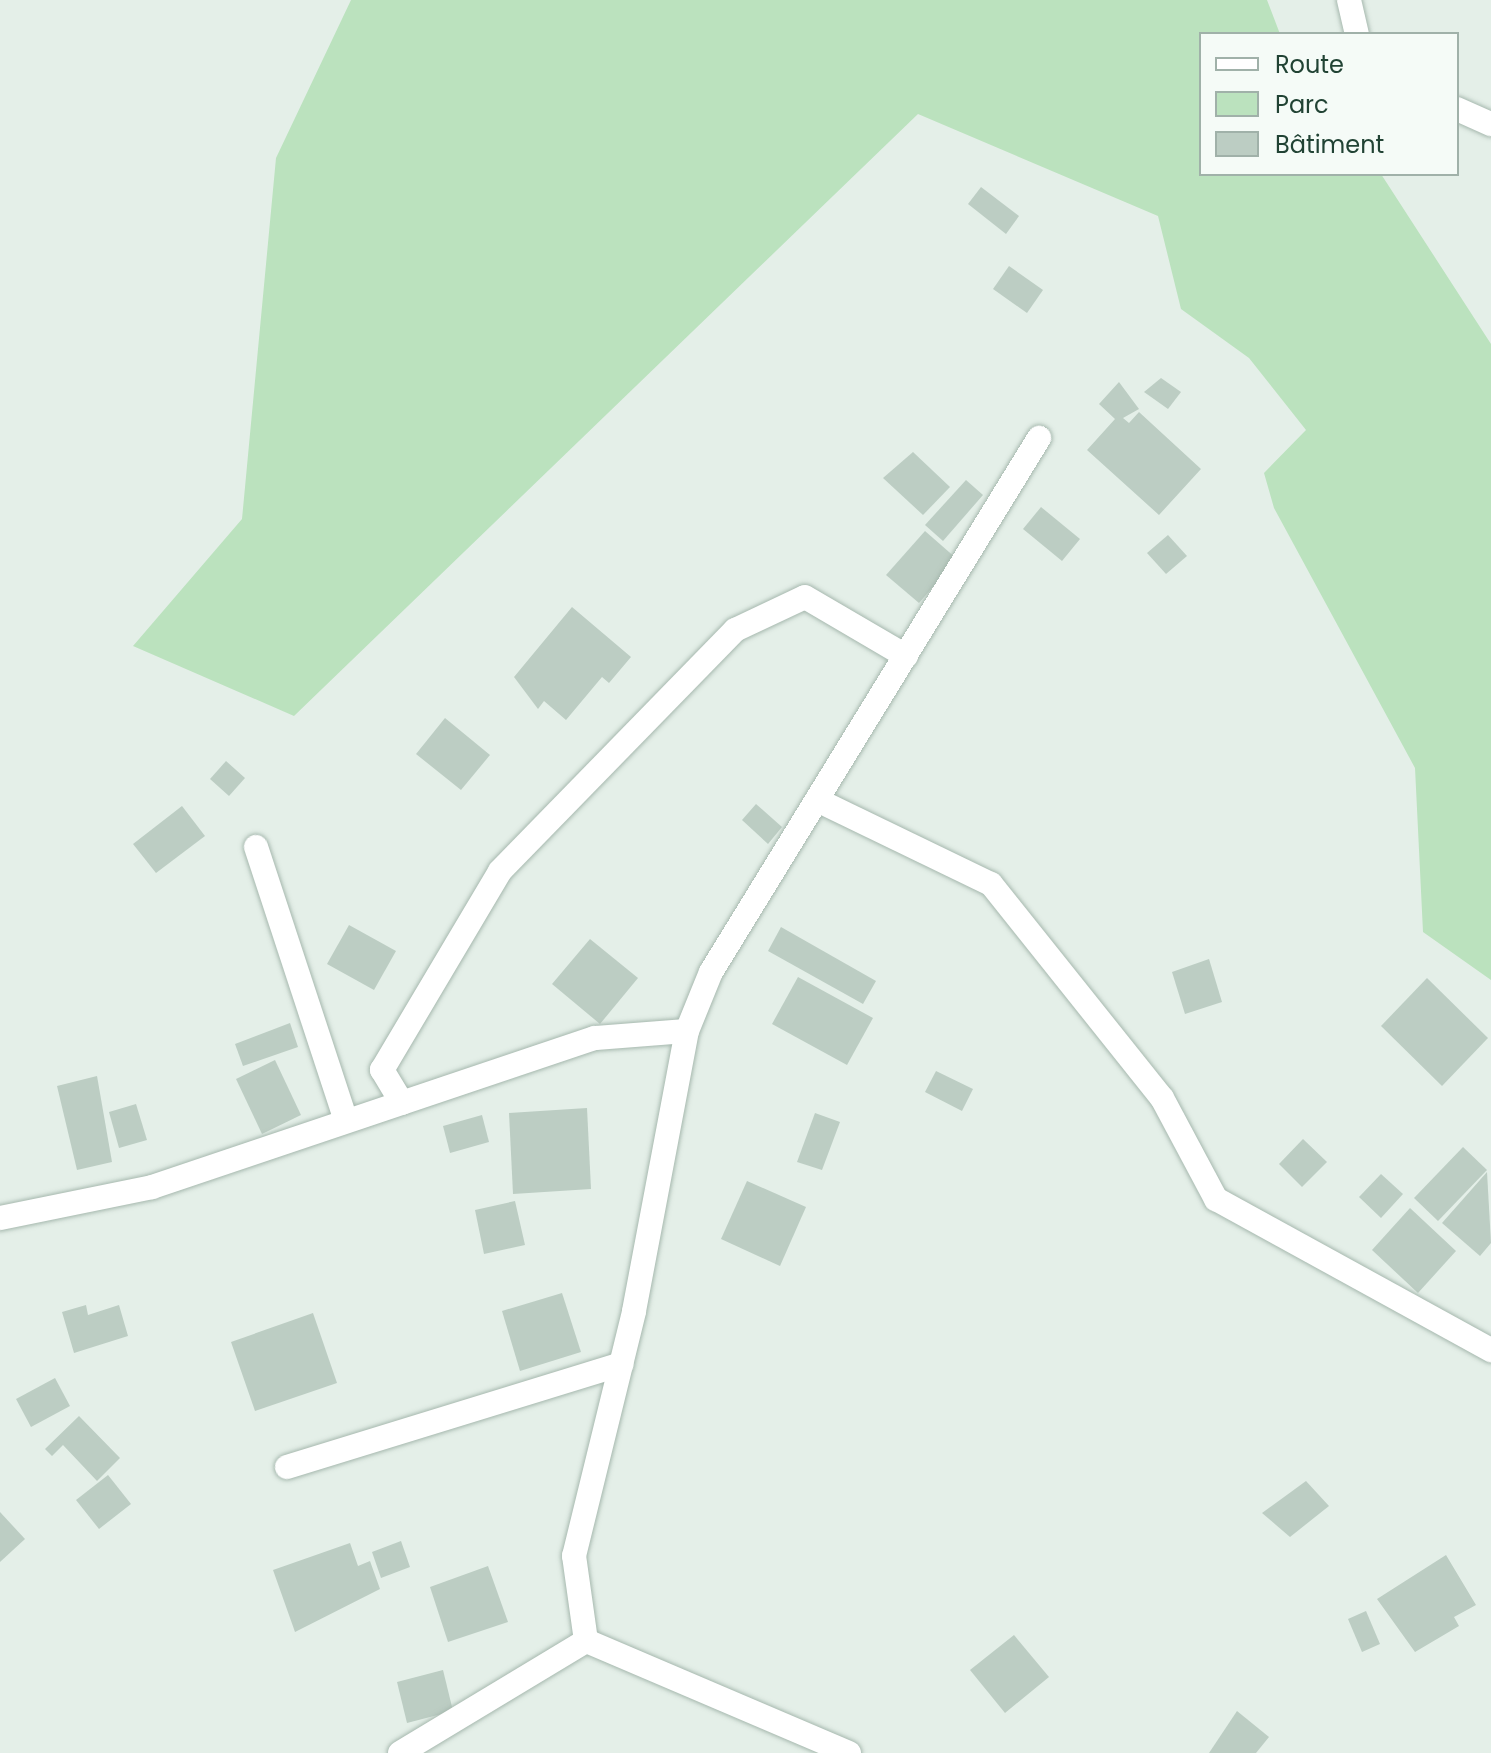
<!DOCTYPE html>
<meta charset="utf-8">
<style>
body{margin:0}
#map{position:relative;width:1491px;height:1753px;overflow:hidden;background:#e4efe8;font-family:Poppins,sans-serif}
div>[style]{position:absolute}
.green>*{inset:0;background:#bbe2be}
.building>*{inset:0;background:#bccdc3}
.roads{filter:drop-shadow(0 0 2px #a6b8ae) drop-shadow(0 0 2px #a6b8ae)}
.minor>*{height:24px;margin:-12px;padding:0 12px;transform-origin:12px;border-radius:12px;background:#fff}
span{translate:-50% -50%;white-space:nowrap;text-align:center;line-height:1.15;-webkit-text-stroke:6px #f5fbf7;paint-order:stroke}
.legend{position:absolute;left:1199px;top:32px;width:260px;height:144px;box-sizing:border-box;background:#f5fbf7;border:2px solid #a0b1a9;margin:0;padding:10px 14px;list-style:none;font-size:24px;color:#214334}
.legend li{display:flex;align-items:center;gap:16px;height:40px}
.legend b{width:40px;border:2px solid #a0b1a9}
</style>
<div id="map">
<div class="green">
<div style="clip-path:polygon(351px 0,1267px 0,1280px 34px,1201px 34px,1201px 174px,1381px 174px,1491px 344px,1491px 980px,1423px 932px,1415px 768px,1274px 508px,1264px 473px,1306px 430px,1249px 358px,1181px 309px,1158px 216px,918px 114px,294px 716px,133px 646px,242px 519px,276px 158px)"></div>
</div>
<div class="building">
<div style="clip-path:polygon(981px 187px,1019px 216px,1006px 234px,968px 204px)"></div>
<div style="clip-path:polygon(1009px 266px,1043px 290px,1027px 313px,993px 289px)"></div>
<div style="clip-path:polygon(1161px 378px,1181px 392px,1168px 409px,1144px 392px)"></div>
<div style="clip-path:polygon(1119px 382px,1139px 409px,1123px 418px,1129px 423px,1139px 412px,1201px 469px,1159px 515px,1087px 450px,1115px 419px,1099px 404px)"></div>
<div style="clip-path:polygon(913px 452px,950px 487px,923px 515px,883px 478px)"></div>
<div style="clip-path:polygon(966px 480px,983px 495px,943px 541px,925px 525px)"></div>
<div style="clip-path:polygon(1041px 507px,1080px 539px,1062px 561px,1023px 529px)"></div>
<div style="clip-path:polygon(925px 531px,957px 559px,919px 603px,886px 575px)"></div>
<div style="clip-path:polygon(1168px 535px,1187px 556px,1166px 574px,1147px 553px)"></div>
<div style="clip-path:polygon(572px 607px,631px 657px,609px 683px,602px 677px,566px 720px,544px 701px,538px 709px,514px 677px)"></div>
<div style="clip-path:polygon(445px 718px,490px 755px,461px 790px,416px 754px)"></div>
<div style="clip-path:polygon(226px 761px,245px 778px,229px 796px,210px 779px)"></div>
<div style="clip-path:polygon(756px 804px,782px 827px,768px 844px,742px 820px)"></div>
<div style="clip-path:polygon(182px 806px,205px 836px,156px 873px,133px 844px)"></div>
<div style="clip-path:polygon(349px 925px,396px 951px,374px 990px,327px 964px)"></div>
<div style="clip-path:polygon(781px 927px,876px 981px,863px 1004px,768px 951px)"></div>
<div style="clip-path:polygon(590px 939px,638px 978px,600px 1024px,552px 984px)"></div>
<div style="clip-path:polygon(1209px 959px,1222px 1002px,1185px 1014px,1172px 972px)"></div>
<div style="clip-path:polygon(798px 977px,873px 1018px,847px 1065px,772px 1024px)"></div>
<div style="clip-path:polygon(1427px 978px,1488px 1038px,1442px 1086px,1381px 1026px)"></div>
<div style="clip-path:polygon(290px 1023px,298px 1047px,243px 1066px,235px 1044px)"></div>
<div style="clip-path:polygon(275px 1060px,301px 1115px,262px 1134px,236px 1079px)"></div>
<div style="clip-path:polygon(936px 1071px,973px 1089px,962px 1111px,925px 1092px)"></div>
<div style="clip-path:polygon(97px 1076px,112px 1162px,77px 1170px,57px 1086px)"></div>
<div style="clip-path:polygon(136px 1104px,147px 1140px,119px 1148px,109px 1112px)"></div>
<div style="clip-path:polygon(587px 1108px,591px 1189px,513px 1194px,509px 1113px)"></div>
<div style="clip-path:polygon(815px 1113px,840px 1122px,822px 1170px,797px 1162px)"></div>
<div style="clip-path:polygon(482px 1115px,489px 1142px,450px 1153px,443px 1126px)"></div>
<div style="clip-path:polygon(1303px 1139px,1327px 1162px,1302px 1187px,1279px 1164px)"></div>
<div style="clip-path:polygon(1463px 1147px,1487px 1170px,1438px 1221px,1414px 1198px)"></div>
<div style="clip-path:polygon(1487px 1172px,1491px 1243px,1480px 1256px,1442px 1223px)"></div>
<div style="clip-path:polygon(1381px 1174px,1403px 1194px,1381px 1218px,1359px 1197px)"></div>
<div style="clip-path:polygon(747px 1181px,806px 1207px,780px 1266px,721px 1239px)"></div>
<div style="clip-path:polygon(515px 1201px,525px 1245px,484px 1254px,475px 1210px)"></div>
<div style="clip-path:polygon(1410px 1208px,1456px 1251px,1418px 1293px,1372px 1250px)"></div>
<div style="clip-path:polygon(562px 1293px,581px 1352px,520px 1371px,502px 1311px)"></div>
<div style="clip-path:polygon(86px 1305px,88px 1315px,119px 1305px,128px 1336px,74px 1353px,62px 1312px)"></div>
<div style="clip-path:polygon(313px 1313px,337px 1383px,255px 1411px,231px 1342px)"></div>
<div style="clip-path:polygon(55px 1378px,70px 1406px,31px 1427px,16px 1399px)"></div>
<div style="clip-path:polygon(79px 1416px,120px 1458px,97px 1481px,63px 1445px,52px 1456px,45px 1449px)"></div>
<div style="clip-path:polygon(108px 1475px,131px 1504px,99px 1529px,76px 1500px)"></div>
<div style="clip-path:polygon(1306px 1481px,1329px 1506px,1290px 1537px,1262px 1513px)"></div>
<div style="clip-path:polygon(0 1512px,25px 1539px,0 1562px)"></div>
<div style="clip-path:polygon(401px 1541px,410px 1567px,381px 1578px,372px 1552px)"></div>
<div style="clip-path:polygon(350px 1543px,358px 1566px,370px 1561px,380px 1589px,295px 1632px,273px 1570px)"></div>
<div style="clip-path:polygon(1446px 1555px,1476px 1605px,1454px 1617px,1459px 1626px,1415px 1652px,1377px 1599px)"></div>
<div style="clip-path:polygon(488px 1566px,508px 1622px,448px 1642px,430px 1587px)"></div>
<div style="clip-path:polygon(1366px 1611px,1380px 1644px,1362px 1652px,1348px 1619px)"></div>
<div style="clip-path:polygon(1014px 1635px,1049px 1677px,1005px 1713px,970px 1670px)"></div>
<div style="clip-path:polygon(443px 1670px,453px 1711px,407px 1723px,397px 1682px)"></div>
<div style="clip-path:polygon(1237px 1711px,1269px 1737px,1256px 1753px,1209px 1753px)"></div>
</div>
<div class="roads">
<div class="minor">
<div style="left:1349px;top:0;width:35px;rotate:77deg"></div>
<div style="left:1457px;top:109px;width:37px;rotate:24deg"></div>
<div style="left:817px;top:800px;width:193px;rotate:25.8deg"></div>
<div style="left:991px;top:884px;width:274px;rotate:51.4deg"></div>
<div style="left:1162px;top:1098px;width:115px;rotate:61.9deg"></div>
<div style="left:1216px;top:1199px;width:314px;rotate:28.8deg"></div>
<div style="left:256px;top:847px;width:288px;rotate:71.8deg"></div>
<div style="left:402px;top:1103px;width:39px;rotate:-121deg"></div>
<div style="left:382px;top:1070px;width:231px;rotate:-59.3deg"></div>
<div style="left:500px;top:871px;width:337px;rotate:-45.7deg"></div>
<div style="left:735px;top:630px;width:77px;rotate:-25.2deg"></div>
<div style="left:805px;top:597px;width:117px;rotate:30.3deg"></div>
<div style="left:0;top:1218px;width:155px;rotate:-11.5deg"></div>
<div style="left:152px;top:1187px;width:467px;rotate:-18.6deg"></div>
<div style="left:595px;top:1038px;width:92px;rotate:-4.4deg"></div>
<div style="left:287px;top:1467px;width:350px;rotate:-17.1deg"></div>
<div style="left:400px;top:1753px;width:217px;rotate:-31.1deg"></div>
<div style="left:849px;top:1753px;width:286px;rotate:-156.9deg"></div>
<div style="left:586px;top:1641px;width:86px;rotate:-98deg"></div>
<div style="left:574px;top:1556px;width:252px;rotate:-76.2deg"></div>
<div style="left:634px;top:1311px;width:285px;rotate:-79.3deg"></div>
<div style="left:687px;top:1031px;width:64px;rotate:-67.9deg"></div>
<div style="left:711px;top:972px;width:627px;rotate:-58.44deg"></div>
</div>
</div>
<ul class="legend">
<li><b style="height:10px;background:#fff"></b>Route</li>
<li><b style="height:22px;background:#bbe2be"></b>Parc</li>
<li><b style="height:22px;background:#bccdc3"></b>Bâtiment</li>
</ul>
</div>
